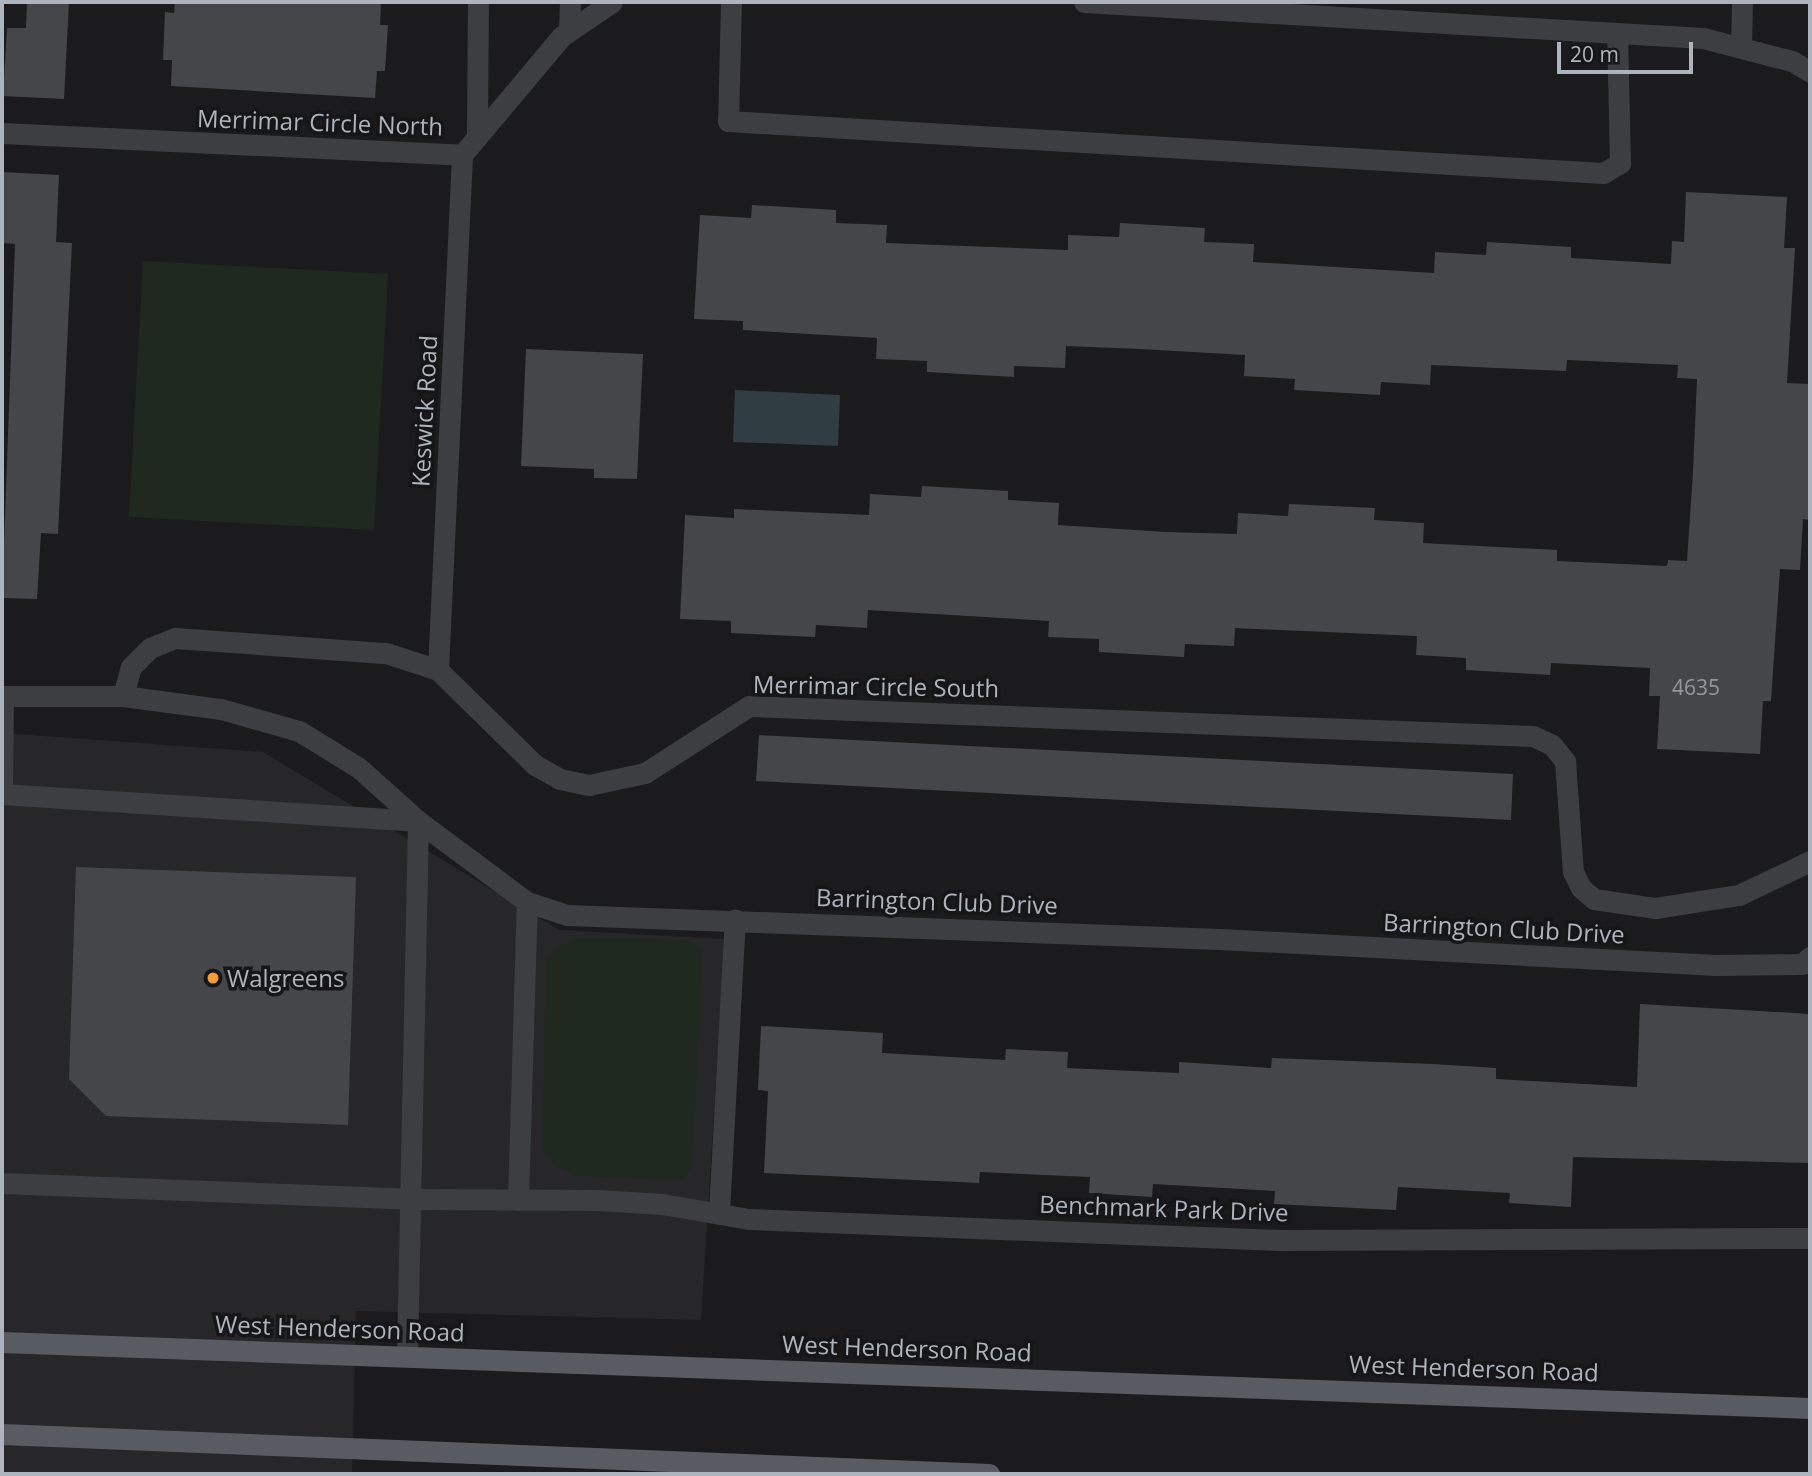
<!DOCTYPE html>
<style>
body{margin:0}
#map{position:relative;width:1812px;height:1476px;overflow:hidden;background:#1b1b1d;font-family:"Open Sans",sans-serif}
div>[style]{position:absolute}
.built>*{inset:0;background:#27272a}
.green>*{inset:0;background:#202920}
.water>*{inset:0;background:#303d42}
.building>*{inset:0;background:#45464a}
.minor>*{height:21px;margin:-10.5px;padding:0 10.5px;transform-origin:10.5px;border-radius:10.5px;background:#3c3e42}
.major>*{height:21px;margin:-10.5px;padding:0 10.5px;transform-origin:10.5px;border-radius:10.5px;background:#585b61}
.dots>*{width:19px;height:19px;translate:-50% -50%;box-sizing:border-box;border:4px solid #161618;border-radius:50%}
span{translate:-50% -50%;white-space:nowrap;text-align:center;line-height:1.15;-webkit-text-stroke:7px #161618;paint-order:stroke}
.number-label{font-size:21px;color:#9398a0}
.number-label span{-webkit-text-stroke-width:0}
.street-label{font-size:24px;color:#adb4bd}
.poi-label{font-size:24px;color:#adb4bd}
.left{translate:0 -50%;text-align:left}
.frame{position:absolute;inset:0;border:4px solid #adb4bd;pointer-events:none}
.scale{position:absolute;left:1557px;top:42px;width:136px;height:32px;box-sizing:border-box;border:4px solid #adb4bd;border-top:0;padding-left:9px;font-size:21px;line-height:24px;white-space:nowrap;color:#adb4bd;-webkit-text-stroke:5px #161618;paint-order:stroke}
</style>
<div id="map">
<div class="built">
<div style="clip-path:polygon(2px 733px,263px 752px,559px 930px,725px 939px,701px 1320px,356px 1311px,352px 1474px,2px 1474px)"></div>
</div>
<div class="green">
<div style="clip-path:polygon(143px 261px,388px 274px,374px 530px,129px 517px)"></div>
<div style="clip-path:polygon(577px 937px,691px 940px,703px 949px,692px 1170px,683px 1180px,577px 1176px,553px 1165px,542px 1147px,546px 963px,553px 950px)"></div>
</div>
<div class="water">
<div style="clip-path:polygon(735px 390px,840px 395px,838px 446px,733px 442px)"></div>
</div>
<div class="building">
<div style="clip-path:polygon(27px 2px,69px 2px,64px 99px,3px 96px,7px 28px,26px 28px)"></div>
<div style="clip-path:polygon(175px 2px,381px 2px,380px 25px,388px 25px,385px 71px,377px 71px,375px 98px,171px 86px,172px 60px,163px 60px,165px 12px,174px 13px)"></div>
<div style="clip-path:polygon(2px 172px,59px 175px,56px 242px,72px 243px,58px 534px,41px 533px,37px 599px,2px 598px,15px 244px,2px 243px)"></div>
<div style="clip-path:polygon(1686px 192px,1787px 197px,1784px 248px,1795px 248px,1787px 383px,1809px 384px,1810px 520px,1803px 519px,1800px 570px,1780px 569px,1771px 701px,1763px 701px,1760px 754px,1657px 749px,1660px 696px,1649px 696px,1650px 668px,1551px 663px,1550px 675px,1466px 670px,1466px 658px,1416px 655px,1417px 636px,1235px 628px,1234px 646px,1185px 644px,1184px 657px,1099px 652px,1099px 639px,1048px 637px,1049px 621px,868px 610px,867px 628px,816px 625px,815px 637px,731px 633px,731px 621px,680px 619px,685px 515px,734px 518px,734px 509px,869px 515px,870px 494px,921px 497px,922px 486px,1008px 491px,1008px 500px,1059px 503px,1058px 525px,1166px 532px,1237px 534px,1238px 513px,1288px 516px,1289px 504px,1375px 508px,1374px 520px,1424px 523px,1423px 543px,1557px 550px,1557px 561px,1667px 566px,1668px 560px,1687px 561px,1693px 472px,1697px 379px,1677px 378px,1678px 365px,1567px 360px,1566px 371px,1431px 365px,1430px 385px,1381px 382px,1380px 395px,1294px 390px,1295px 379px,1244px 376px,1245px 355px,1140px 349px,1066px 346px,1065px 368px,1014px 366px,1014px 377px,927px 372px,927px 361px,876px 359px,877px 338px,743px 330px,743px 321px,694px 319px,700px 215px,751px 218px,752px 205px,836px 210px,836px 223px,887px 225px,886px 243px,1068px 250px,1068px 235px,1119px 237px,1120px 223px,1205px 228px,1204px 242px,1254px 244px,1253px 262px,1434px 273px,1435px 252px,1486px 255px,1487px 242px,1571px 247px,1571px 258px,1671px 264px,1672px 241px,1684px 242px)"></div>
<div style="clip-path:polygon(526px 349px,643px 354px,637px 479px,594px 478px,594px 469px,521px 466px)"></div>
<div style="clip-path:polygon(759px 735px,1513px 774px,1511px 820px,756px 781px)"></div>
<div style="clip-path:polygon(76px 867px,356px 877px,348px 1125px,106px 1116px,69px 1079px)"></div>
<div style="clip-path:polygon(1640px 1004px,1810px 1014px,1810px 1163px,1573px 1157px,1571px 1207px,1509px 1203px,1510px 1193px,1398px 1187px,1396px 1210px,1274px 1204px,1275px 1191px,1153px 1184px,1152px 1197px,1089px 1193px,1090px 1177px,980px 1172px,979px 1183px,764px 1173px,768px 1091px,758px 1090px,761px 1026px,883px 1033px,882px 1053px,1005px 1060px,1006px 1049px,1068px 1052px,1067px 1068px,1179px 1073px,1179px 1062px,1271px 1068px,1272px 1058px,1433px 1064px,1496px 1068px,1496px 1079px,1637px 1087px)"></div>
</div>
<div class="minor">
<div style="left:731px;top:2px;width:119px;rotate:91.4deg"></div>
<div style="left:728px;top:121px;width:877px;rotate:3.4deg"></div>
<div style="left:1603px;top:173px;width:20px;rotate:-30deg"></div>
<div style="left:1620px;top:163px;width:129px;rotate:-91.3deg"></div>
<div style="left:1084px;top:2px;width:620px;rotate:3.33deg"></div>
<div style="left:1703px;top:38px;width:92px;rotate:14.5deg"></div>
<div style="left:1792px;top:61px;width:21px;rotate:31deg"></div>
<div style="left:569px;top:31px;width:29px;rotate:-88deg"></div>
<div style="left:1741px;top:46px;width:44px;rotate:-88.7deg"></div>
<div style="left:2px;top:133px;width:461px;rotate:2.7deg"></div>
<div style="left:477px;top:135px;width:133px;rotate:-89.6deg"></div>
<div style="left:462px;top:155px;width:155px;rotate:-50deg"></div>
<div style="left:562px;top:36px;width:60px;rotate:-34.2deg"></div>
<div style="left:438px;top:670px;width:516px;rotate:-87.33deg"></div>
<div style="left:2px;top:696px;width:121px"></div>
<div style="left:123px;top:696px;width:99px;rotate:7.6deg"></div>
<div style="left:221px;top:709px;width:81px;rotate:15.8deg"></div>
<div style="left:299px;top:731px;width:70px;rotate:31.7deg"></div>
<div style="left:359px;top:768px;width:79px;rotate:41.9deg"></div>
<div style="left:418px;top:821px;width:136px;rotate:36.6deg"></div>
<div style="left:527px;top:902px;width:42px;rotate:18deg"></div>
<div style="left:567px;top:915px;width:653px;rotate:2.1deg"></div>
<div style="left:1220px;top:939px;width:493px;rotate:3deg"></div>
<div style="left:1712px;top:965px;width:90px;rotate:-0.6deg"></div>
<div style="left:1802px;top:964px;width:11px;rotate:-41deg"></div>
<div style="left:123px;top:696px;width:30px;rotate:-75deg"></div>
<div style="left:131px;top:667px;width:27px;rotate:-45deg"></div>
<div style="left:150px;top:648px;width:27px;rotate:-22deg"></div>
<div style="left:175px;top:638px;width:212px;rotate:4.1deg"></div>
<div style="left:386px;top:653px;width:55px;rotate:18.1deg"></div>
<div style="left:438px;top:670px;width:136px;rotate:44.4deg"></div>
<div style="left:535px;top:765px;width:29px;rotate:29deg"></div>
<div style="left:560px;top:779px;width:30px;rotate:12deg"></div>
<div style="left:589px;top:785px;width:57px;rotate:-12.1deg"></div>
<div style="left:645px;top:773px;width:124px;rotate:-32.8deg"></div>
<div style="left:749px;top:706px;width:785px;rotate:2.19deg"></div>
<div style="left:1533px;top:736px;width:21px;rotate:25deg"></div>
<div style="left:1552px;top:745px;width:21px;rotate:51deg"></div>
<div style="left:1565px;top:761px;width:111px;rotate:85.9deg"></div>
<div style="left:1573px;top:872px;width:18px;rotate:63deg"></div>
<div style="left:1581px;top:888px;width:17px;rotate:40deg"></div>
<div style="left:1594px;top:899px;width:62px;rotate:8.4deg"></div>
<div style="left:1655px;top:908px;width:85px;rotate:-8.8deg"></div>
<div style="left:1739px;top:895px;width:79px;rotate:-25.6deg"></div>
<div style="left:2px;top:789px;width:93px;rotate:-89.4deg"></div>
<div style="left:2px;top:794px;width:417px;rotate:3.7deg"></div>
<div style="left:418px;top:821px;width:536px;rotate:91.18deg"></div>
<div style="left:2px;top:1183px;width:410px;rotate:2.2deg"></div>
<div style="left:412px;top:1199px;width:186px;rotate:0.3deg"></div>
<div style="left:598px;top:1200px;width:64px;rotate:3.6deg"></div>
<div style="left:662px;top:1204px;width:88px;rotate:9.8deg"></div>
<div style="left:749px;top:1219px;width:529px;rotate:2.27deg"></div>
<div style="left:1278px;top:1240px;width:532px;rotate:-0.22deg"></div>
<div style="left:518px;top:1200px;width:298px;rotate:-88.3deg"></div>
<div style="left:719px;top:1212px;width:293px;rotate:-86.9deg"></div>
</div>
<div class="major">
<div style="left:2px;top:1342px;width:1809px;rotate:2.09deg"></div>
<div style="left:2px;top:1434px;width:988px;rotate:2.32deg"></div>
</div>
<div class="dots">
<div style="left:213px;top:978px;background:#f39b3d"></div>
</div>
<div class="number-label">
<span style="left:1696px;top:687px">4635</span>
</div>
<div class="street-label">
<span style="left:320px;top:122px;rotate:2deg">Merrimar Circle North</span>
<span style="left:424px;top:411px;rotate:-87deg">Keswick Road</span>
<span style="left:876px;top:686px;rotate:1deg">Merrimar Circle South</span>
<span style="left:937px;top:901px;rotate:2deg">Barrington Club Drive</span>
<span style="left:1504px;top:928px;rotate:3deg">Barrington Club Drive</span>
<span style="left:1164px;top:1208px;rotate:2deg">Benchmark Park Drive</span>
<span style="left:340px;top:1328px;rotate:2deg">West Henderson Road</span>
<span style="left:907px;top:1348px;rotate:2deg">West Henderson Road</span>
<span style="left:1474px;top:1368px;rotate:2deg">West Henderson Road</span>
</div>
<div class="poi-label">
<span class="left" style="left:227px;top:978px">Walgreens</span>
</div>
<div class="frame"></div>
<div class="scale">20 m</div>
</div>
